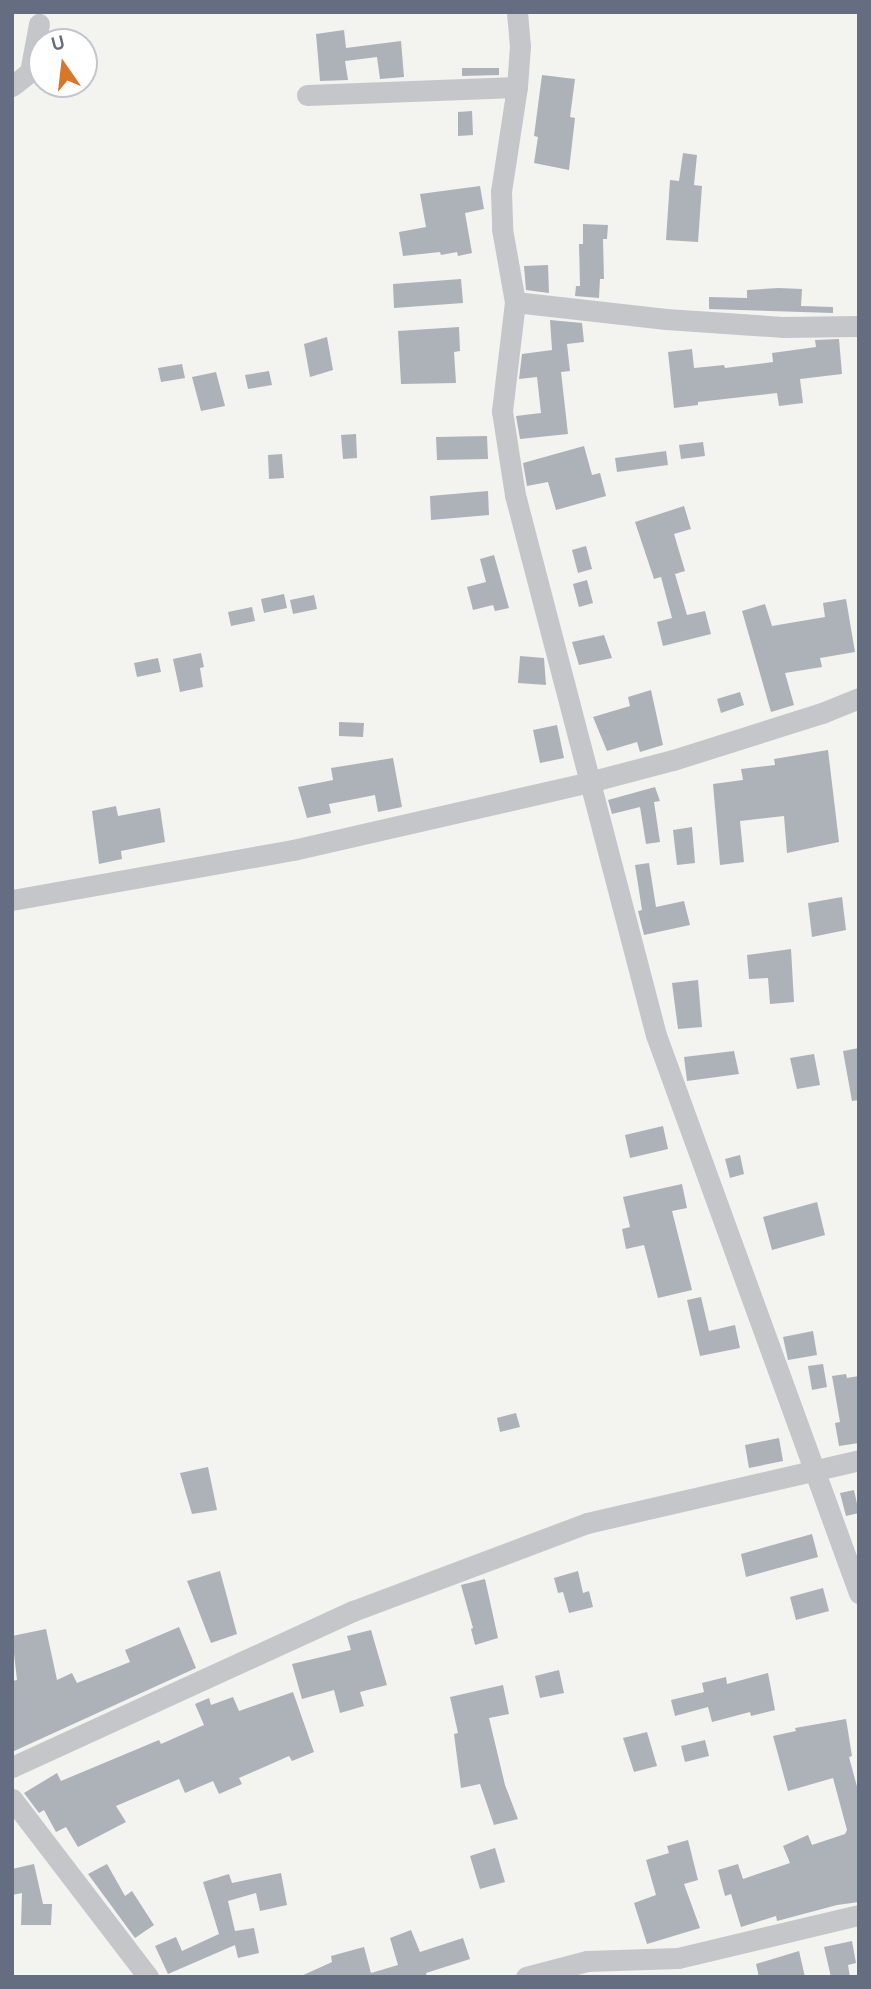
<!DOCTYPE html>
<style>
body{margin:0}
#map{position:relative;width:871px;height:1989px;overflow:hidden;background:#f3f4f0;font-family:Overpass,sans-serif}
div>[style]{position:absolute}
.building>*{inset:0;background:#adb1b8}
.minor>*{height:21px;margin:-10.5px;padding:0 10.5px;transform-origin:10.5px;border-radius:10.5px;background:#c4c6ca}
span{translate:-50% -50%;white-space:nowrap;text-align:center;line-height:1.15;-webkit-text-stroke:7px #fff;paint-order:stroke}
.frame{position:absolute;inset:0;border:14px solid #646e80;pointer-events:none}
.north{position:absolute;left:28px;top:28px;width:70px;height:70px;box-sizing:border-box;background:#fff;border:2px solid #c1c5cc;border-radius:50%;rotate:346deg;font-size:19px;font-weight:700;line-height:28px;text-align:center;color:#646e80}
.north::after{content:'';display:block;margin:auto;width:24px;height:32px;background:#db7629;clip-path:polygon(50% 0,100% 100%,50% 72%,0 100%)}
</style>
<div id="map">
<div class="building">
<div style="clip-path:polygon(344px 30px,346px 48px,401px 41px,404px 77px,380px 79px,377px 57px,345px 61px,348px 80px,320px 81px,316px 34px)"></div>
<div style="clip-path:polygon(462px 68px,499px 68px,499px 75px,462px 76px)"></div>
<div style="clip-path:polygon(542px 75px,575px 79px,570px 117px,575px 118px,569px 170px,534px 163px,538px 137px,534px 136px)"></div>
<div style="clip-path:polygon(472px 111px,473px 135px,458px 136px,458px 112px)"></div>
<div style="clip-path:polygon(683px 153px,697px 155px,694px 185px,702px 186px,698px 242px,666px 240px,670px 180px,679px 181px)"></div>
<div style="clip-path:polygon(480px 186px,484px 209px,465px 213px,472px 253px,458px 256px,457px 252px,441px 255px,440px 252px,403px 256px,399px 232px,426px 227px,420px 194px)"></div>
<div style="clip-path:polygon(583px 224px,608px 225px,607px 239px,603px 239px,604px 279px,600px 279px,599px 298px,575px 296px,576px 286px,580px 286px,579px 244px,583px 244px)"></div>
<div style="clip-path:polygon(548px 265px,549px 293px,526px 290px,524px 266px)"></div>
<div style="clip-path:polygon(461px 279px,463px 303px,394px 308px,393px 284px)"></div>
<div style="clip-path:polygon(778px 288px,802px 289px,801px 306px,833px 307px,833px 313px,709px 309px,709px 297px,747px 298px,747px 290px)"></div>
<div style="clip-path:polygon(550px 320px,582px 323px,584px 342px,567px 344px,570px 371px,561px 372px,568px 434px,520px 439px,516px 416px,541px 413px,537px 377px,519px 379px,522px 354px,552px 350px)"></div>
<div style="clip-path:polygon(459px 327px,460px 351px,454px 352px,456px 383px,401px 384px,398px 331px)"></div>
<div style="clip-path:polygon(327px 337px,333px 370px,310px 377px,304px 344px)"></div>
<div style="clip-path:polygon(839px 339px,842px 374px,800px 379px,803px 403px,779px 406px,777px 393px,698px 402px,698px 405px,674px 408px,668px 352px,692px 349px,694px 368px,724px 365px,725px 368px,773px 362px,772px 353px,816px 347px,815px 340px)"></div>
<div style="clip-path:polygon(182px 364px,185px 378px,161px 382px,158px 368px)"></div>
<div style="clip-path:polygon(269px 371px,272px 385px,248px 389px,245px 375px)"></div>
<div style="clip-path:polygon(216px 372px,225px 406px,201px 411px,192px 377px)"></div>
<div style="clip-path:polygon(356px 434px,357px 458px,343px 459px,341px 435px)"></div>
<div style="clip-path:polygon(487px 436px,488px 459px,437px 460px,436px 437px)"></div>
<div style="clip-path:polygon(703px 442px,705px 456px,681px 459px,679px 445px)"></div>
<div style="clip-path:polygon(584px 446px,592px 475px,600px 473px,606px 496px,556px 510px,548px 482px,527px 486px,523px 463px)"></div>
<div style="clip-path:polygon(666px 451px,668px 465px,617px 472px,615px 458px)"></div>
<div style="clip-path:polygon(282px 454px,284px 478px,269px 479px,268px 455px)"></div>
<div style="clip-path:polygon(488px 491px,489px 515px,431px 520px,430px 496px)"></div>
<div style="clip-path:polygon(684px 506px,691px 529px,674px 534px,685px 571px,675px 574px,687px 615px,705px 611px,711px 634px,663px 646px,657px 622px,672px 618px,661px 577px,654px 579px,635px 522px)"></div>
<div style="clip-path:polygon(586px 546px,592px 569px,578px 573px,572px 550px)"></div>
<div style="clip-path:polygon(494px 555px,509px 608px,495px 611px,493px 605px,473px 610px,467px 587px,486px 582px,480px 559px)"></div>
<div style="clip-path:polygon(587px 580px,593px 603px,579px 607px,573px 584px)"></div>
<div style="clip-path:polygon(284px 594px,287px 608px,264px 613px,261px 599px)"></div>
<div style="clip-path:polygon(314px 595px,317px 609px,293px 614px,290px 600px)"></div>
<div style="clip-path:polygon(846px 599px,855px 652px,820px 658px,822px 667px,785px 673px,794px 705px,771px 712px,742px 611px,765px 604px,772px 626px,825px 617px,823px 603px)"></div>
<div style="clip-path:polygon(252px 607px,255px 621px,231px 626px,228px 612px)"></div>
<div style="clip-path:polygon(604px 635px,612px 658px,579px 665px,572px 642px)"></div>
<div style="clip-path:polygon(201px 653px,204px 667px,200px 668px,203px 687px,180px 692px,173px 659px)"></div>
<div style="clip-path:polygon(520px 656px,544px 658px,546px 685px,518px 683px)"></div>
<div style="clip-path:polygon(158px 658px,161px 672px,137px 677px,134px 663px)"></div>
<div style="clip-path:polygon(651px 690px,663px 745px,640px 752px,637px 742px,607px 751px,593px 717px,630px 706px,628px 697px)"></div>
<div style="clip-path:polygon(740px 692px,744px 705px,721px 713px,717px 699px)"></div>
<div style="clip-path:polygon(339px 722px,364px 723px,363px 737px,339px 736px)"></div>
<div style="clip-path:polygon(557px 725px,564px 758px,540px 763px,533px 730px)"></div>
<div style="clip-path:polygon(828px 750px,839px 842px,787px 853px,784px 816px,740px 821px,744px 862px,720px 865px,713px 784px,743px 780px,741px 769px,775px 765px,774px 759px)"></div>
<div style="clip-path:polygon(393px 758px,402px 807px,378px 812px,375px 795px,329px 804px,331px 813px,307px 818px,298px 787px,333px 780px,331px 768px)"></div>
<div style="clip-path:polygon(655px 787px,660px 801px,654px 802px,660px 842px,646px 844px,640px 807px,612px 814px,608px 800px)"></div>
<div style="clip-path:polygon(116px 806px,118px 816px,160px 808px,165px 842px,121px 851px,122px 859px,99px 864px,92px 811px)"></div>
<div style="clip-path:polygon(692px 827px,695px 863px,677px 865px,673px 830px)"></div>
<div style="clip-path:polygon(649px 863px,656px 907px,684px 901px,690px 925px,644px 935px,638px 911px,642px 910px,635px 865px)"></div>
<div style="clip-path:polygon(842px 897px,846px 930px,812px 937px,808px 903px)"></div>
<div style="clip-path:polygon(791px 949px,794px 1002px,770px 1004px,768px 978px,749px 979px,747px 955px)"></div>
<div style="clip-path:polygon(698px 980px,702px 1027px,678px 1029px,672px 983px)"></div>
<div style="clip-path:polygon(859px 1048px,859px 1100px,852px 1101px,843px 1051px)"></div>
<div style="clip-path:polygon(734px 1051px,739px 1074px,687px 1081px,684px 1057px)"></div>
<div style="clip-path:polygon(814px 1054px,820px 1085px,797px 1089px,790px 1058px)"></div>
<div style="clip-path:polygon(663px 1126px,668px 1149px,630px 1158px,625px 1135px)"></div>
<div style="clip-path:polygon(740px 1155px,744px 1174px,730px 1178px,725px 1159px)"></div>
<div style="clip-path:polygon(682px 1184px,687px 1208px,672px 1211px,692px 1290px,658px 1298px,644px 1245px,626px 1249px,622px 1229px,630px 1227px,623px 1197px)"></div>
<div style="clip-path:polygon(817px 1202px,825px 1235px,772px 1250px,763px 1217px)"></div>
<div style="clip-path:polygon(701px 1297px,709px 1331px,735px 1325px,740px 1348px,700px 1356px,687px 1300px)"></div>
<div style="clip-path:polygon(813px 1331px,817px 1355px,788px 1360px,783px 1337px)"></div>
<div style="clip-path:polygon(823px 1364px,827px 1387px,812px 1390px,808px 1366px)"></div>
<div style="clip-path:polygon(846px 1374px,847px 1378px,859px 1376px,859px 1443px,839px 1446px,835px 1423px,840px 1422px,832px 1376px)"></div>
<div style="clip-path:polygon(516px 1413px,520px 1427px,500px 1432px,497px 1418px)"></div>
<div style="clip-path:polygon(779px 1438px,783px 1461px,749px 1468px,745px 1445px)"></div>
<div style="clip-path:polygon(208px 1467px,217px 1510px,192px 1514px,180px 1473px)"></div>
<div style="clip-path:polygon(854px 1490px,859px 1513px,846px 1516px,840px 1493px)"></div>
<div style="clip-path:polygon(812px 1534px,818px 1557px,746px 1577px,741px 1554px)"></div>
<div style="clip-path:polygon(220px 1571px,237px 1634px,211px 1643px,187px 1581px)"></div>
<div style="clip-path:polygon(578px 1571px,583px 1593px,589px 1591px,593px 1607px,569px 1613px,563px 1592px,558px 1593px,554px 1578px)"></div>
<div style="clip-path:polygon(485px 1579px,498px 1638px,475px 1645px,471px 1629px,473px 1628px,461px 1585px)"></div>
<div style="clip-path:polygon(823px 1588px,829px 1611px,796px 1620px,790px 1597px)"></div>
<div style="clip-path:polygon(179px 1627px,196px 1668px,12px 1752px,12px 1681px,17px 1680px,12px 1636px,46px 1629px,57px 1680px,72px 1673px,77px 1683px,130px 1662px,125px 1650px)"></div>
<div style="clip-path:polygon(371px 1630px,387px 1685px,360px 1692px,364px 1706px,340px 1713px,334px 1690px,302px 1699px,292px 1664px,351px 1650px,347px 1636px)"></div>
<div style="clip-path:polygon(559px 1670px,564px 1693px,540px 1698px,535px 1676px)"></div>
<div style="clip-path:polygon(768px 1673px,775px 1710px,751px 1716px,750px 1712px,712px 1722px,708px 1707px,675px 1716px,671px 1700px,704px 1692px,702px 1683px,726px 1677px,727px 1684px)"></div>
<div style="clip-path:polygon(503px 1685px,509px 1714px,489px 1718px,505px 1785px,518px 1819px,494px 1825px,480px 1784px,461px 1788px,454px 1734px,458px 1733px,450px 1697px)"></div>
<div style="clip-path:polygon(293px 1692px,314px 1752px,292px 1761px,289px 1756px,239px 1778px,242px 1784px,219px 1794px,213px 1781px,185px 1793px,179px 1779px,116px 1806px,126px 1822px,78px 1847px,66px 1827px,56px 1832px,44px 1810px,39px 1813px,24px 1793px,57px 1773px,61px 1781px,159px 1740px,161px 1744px,204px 1725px,195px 1704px,209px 1698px,211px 1705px,233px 1697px,239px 1711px)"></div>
<div style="clip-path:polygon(846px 1719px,852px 1756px,849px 1757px,859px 1794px,859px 1902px,837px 1905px,777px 1921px,776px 1916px,741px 1927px,731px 1894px,725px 1896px,718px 1870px,738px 1864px,743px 1879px,790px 1863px,783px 1846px,808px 1835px,812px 1845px,845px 1834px,847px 1830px,833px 1778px,788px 1791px,773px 1736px,796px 1731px,795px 1728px)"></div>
<div style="clip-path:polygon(647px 1732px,657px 1766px,634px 1772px,623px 1738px)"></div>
<div style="clip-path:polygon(705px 1740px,709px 1756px,685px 1762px,681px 1746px)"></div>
<div style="clip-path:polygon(688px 1840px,698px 1880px,684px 1884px,700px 1928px,647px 1944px,634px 1903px,656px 1895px,646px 1860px,669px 1853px,667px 1846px)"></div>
<div style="clip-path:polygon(495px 1848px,505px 1882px,480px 1889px,470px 1856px)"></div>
<div style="clip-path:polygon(34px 1864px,43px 1904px,52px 1904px,51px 1925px,21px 1925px,22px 1893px,12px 1895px,12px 1869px)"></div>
<div style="clip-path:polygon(107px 1864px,125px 1896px,132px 1891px,154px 1925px,135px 1938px,88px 1874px)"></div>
<div style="clip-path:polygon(281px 1873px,287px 1905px,260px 1911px,256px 1893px,228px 1901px,235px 1931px,254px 1928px,259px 1953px,238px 1958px,235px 1945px,168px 1974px,155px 1946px,176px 1937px,182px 1951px,219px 1934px,203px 1882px,229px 1874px,232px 1883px)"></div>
<div style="clip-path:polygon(411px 1930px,420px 1952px,463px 1938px,470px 1959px,426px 1973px,427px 1977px,299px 1977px,332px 1962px,331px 1956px,364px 1947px,371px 1973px,398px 1965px,390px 1938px)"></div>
<div style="clip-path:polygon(852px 1941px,856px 1963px,848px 1965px,850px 1977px,831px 1977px,824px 1947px)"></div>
<div style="clip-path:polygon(799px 1951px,805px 1977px,759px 1977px,756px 1964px)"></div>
</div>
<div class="minor">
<div style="left:517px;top:12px;width:34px;rotate:85deg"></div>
<div style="left:520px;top:46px;width:41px;rotate:94.2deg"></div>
<div style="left:517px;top:87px;width:106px;rotate:98.7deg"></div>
<div style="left:501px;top:192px;width:37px;rotate:88deg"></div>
<div style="left:502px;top:229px;width:74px;rotate:79.9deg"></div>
<div style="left:515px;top:302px;width:110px;rotate:96.8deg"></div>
<div style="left:502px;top:411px;width:85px;rotate:81.2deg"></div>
<div style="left:515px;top:495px;width:558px;rotate:75.37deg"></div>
<div style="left:656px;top:1035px;width:594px;rotate:70.01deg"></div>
<div style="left:12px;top:86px;width:23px;rotate:-38deg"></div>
<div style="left:30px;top:72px;width:49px;rotate:-79.4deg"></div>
<div style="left:307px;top:95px;width:210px;rotate:-2.2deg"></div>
<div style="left:515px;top:302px;width:152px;rotate:6.4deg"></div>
<div style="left:666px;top:319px;width:116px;rotate:3.9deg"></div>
<div style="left:782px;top:327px;width:77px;rotate:-0.7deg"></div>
<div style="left:12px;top:900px;width:285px;rotate:-10.1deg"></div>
<div style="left:293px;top:850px;width:304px;rotate:-12.9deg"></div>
<div style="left:589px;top:782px;width:87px;rotate:-14.7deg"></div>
<div style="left:673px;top:760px;width:156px;rotate:-17.5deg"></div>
<div style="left:822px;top:713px;width:40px;rotate:-22deg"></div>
<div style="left:12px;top:1767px;width:375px;rotate:-24.6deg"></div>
<div style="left:353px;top:1611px;width:250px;rotate:-20.6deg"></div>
<div style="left:587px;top:1523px;width:279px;rotate:-13deg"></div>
<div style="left:12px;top:1799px;width:224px;rotate:52.6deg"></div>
<div style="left:526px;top:1977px;width:63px;rotate:-14.7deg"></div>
<div style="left:587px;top:1961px;width:91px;rotate:-1.9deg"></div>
<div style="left:678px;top:1958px;width:186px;rotate:-13.4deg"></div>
</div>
<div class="frame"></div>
<div class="north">U</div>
</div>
